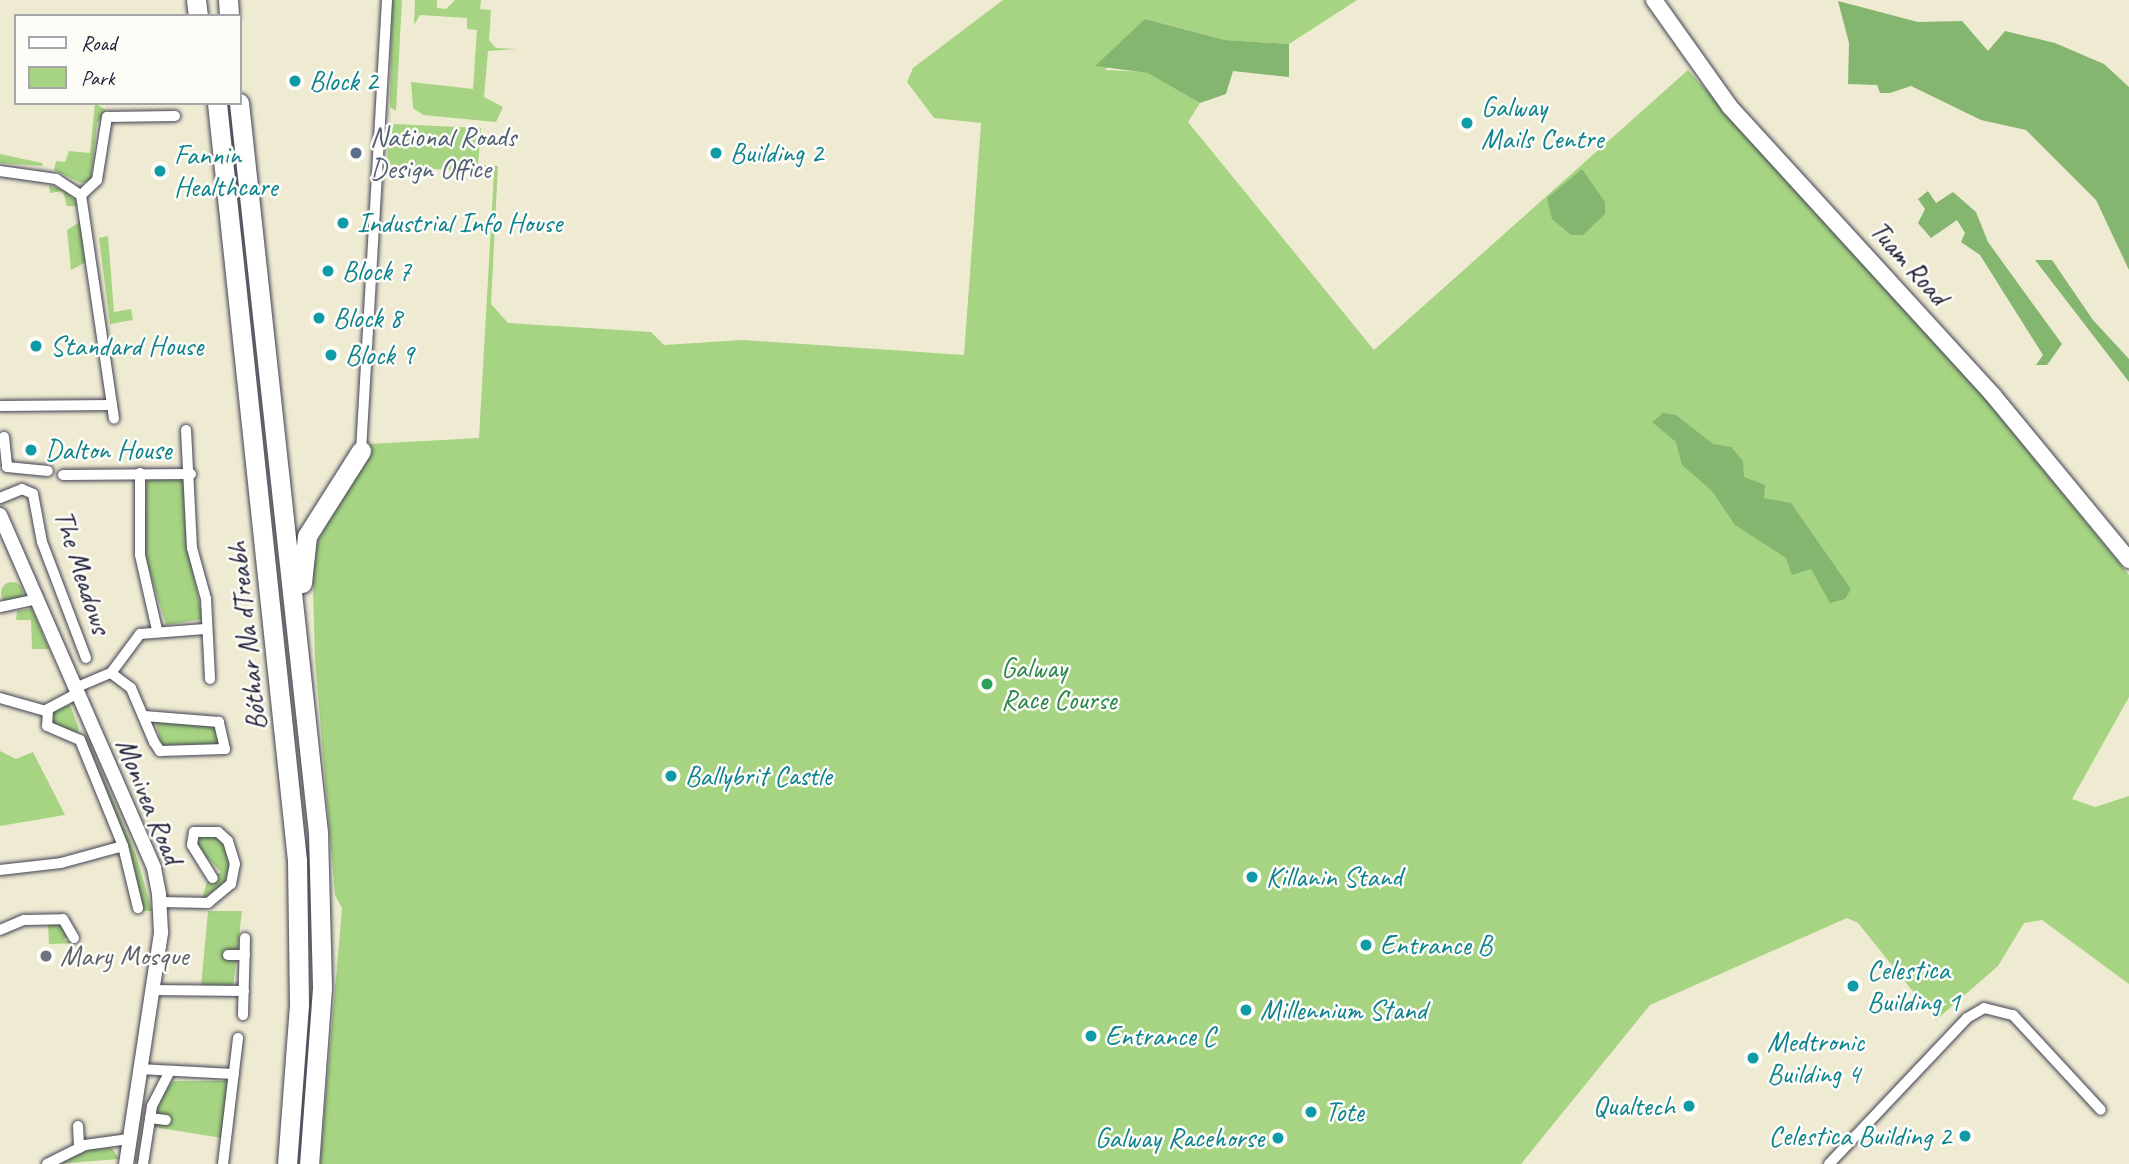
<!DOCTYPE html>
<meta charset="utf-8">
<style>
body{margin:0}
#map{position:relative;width:2129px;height:1164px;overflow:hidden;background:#efebd3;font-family:Caveat,sans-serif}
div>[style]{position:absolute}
.green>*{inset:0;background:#a6d482}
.round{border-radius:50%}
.forest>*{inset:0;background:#84b670}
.roads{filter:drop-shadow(0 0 2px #414052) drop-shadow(0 0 2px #414052)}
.street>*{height:10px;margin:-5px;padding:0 5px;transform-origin:5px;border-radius:5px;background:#fff}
.secondary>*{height:14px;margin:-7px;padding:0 7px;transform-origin:7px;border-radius:7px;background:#fff}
.primary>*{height:16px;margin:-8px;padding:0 8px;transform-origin:8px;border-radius:8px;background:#fff}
.highway>*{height:19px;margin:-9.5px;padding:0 9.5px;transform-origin:9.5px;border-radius:9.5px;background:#fff}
.dots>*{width:19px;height:19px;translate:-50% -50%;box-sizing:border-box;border:4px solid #fdfcf7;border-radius:50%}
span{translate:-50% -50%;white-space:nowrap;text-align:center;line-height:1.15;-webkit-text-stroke:5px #fdfcf7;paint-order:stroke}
.culture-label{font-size:28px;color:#0d838f}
.left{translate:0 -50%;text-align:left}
.right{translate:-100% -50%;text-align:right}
.service-label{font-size:28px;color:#4e5e75}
.street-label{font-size:28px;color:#22223b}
.leisure-label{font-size:28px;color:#27864d}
.worship-label{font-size:28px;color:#5b616d}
.legend{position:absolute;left:14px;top:14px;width:228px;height:91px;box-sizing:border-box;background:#fdfcf7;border:2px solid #a5a5ac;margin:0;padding:9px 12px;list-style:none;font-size:21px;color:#22223b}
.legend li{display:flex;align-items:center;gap:14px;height:35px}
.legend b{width:35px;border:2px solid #a5a5ac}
</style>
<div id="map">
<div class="green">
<div style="clip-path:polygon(392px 0,402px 0,396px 111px,390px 107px)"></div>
<div style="clip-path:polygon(415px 0,437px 0,437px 8px,446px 9px,455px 0,481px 0,480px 9px,491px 10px,489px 40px,496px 48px,517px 49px,488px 51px,484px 97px,503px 107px,496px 122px,423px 115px,413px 108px,411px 82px,473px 89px,477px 30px,467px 29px,467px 18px,420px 15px,414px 25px)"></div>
<div style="clip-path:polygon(1003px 0,1357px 0,1289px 44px,1225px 40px,1145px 19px,1105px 70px,1148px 72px,1200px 103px,1188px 122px,1374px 350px,1688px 70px,1984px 397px,2129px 575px,2129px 697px,2072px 799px,2095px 807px,2129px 796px,2129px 984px,2042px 920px,2024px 923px,1998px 966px,1936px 1020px,1858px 923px,1847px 918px,1650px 1005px,1521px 1164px,320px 1164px,342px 908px,335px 895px,315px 660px,312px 552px,370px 444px,479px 438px,494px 173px,387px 166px,389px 133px,394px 124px,481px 128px,478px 165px,498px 166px,491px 304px,508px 323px,651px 332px,664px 345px,742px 340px,964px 355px,981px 123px,934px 118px,907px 82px,913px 68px)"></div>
<div style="clip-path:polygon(95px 103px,107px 111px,97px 123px,91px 180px,81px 183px,54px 170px,56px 161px,65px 162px,69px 151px,90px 153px)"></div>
<div style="clip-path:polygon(0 154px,42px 163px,43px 166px,0 163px)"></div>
<div style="clip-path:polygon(49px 185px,66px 191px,79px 206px,89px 276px,86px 262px,71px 270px,67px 230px,80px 222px,77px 206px,67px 206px,63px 191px,50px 193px)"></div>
<div style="clip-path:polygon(108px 236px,114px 312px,131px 309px,133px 320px,110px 324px,99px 238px)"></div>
<div style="clip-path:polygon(184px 478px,188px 549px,203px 619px,166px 625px,144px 553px,146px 485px,149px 479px)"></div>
<div class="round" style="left:1px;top:582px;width:22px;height:22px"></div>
<div style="clip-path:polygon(32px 609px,49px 649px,32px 649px,31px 620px,16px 620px,17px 611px)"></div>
<div style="clip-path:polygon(70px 705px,79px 729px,77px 733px,53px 728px,50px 710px)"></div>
<div style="clip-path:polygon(156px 722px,215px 724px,221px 746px,162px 748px)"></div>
<div style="clip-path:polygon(83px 729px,136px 855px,152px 911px,143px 911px,129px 848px)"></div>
<div style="clip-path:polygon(0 751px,16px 759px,33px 752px,65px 815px,0 826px)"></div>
<div style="clip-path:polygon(201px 835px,221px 838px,231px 862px,228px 881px,202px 899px,207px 882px,221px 872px,196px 846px)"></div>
<div style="clip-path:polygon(208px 911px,242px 911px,233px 987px,201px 987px)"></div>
<div style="clip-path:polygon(59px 921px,69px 934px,64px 940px,78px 943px,49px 944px,48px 922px)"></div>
<div style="clip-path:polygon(173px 1081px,228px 1081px,222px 1138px,154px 1127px,158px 1100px)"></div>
<div style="clip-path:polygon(112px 1148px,119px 1159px,56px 1164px,91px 1149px)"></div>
</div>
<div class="forest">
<div style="clip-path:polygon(1838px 1px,1918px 22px,1962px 21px,1988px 51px,2005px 31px,2055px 43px,2104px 64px,2129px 87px,2129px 270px,2096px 200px,2026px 130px,1981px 120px,1911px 86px,1890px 93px,1880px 93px,1877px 85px,1848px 84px,1849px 43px)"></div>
<div style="clip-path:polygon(1145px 19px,1225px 40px,1289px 44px,1289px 77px,1233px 71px,1226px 94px,1200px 103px,1148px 73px,1095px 66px)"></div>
<div style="clip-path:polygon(1582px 169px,1605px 202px,1605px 214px,1583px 235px,1571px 235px,1552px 219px,1547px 198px)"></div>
<div style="clip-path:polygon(1928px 191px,1936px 203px,1953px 192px,1976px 212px,1988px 242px,2062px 344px,2047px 365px,2036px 365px,2043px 355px,1980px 255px,1961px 242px,1965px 233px,1957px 220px,1931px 238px,1918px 223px,1925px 209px,1918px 199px)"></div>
<div style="clip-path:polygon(2035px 260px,2052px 260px,2093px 320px,2129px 359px,2129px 382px)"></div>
<div style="clip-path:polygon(1663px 413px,1676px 415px,1713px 444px,1731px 447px,1743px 461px,1744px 477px,1765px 485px,1764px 498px,1791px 503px,1851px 589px,1845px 599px,1830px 603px,1811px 569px,1792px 575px,1786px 558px,1735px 525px,1712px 491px,1682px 465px,1676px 442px,1652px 422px)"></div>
</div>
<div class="roads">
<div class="street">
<div style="left:0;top:171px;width:57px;rotate:8.1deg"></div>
<div style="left:56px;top:179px;width:30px;rotate:33deg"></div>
<div style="left:81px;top:195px;width:22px;rotate:-43deg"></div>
<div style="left:97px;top:180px;width:64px;rotate:-81deg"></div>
<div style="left:107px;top:117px;width:68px;rotate:-0.8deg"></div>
<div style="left:81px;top:195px;width:226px;rotate:81.6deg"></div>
<div style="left:0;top:406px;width:112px;rotate:-0.5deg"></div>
<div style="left:186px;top:430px;width:118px;rotate:87.1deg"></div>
<div style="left:192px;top:548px;width:53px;rotate:74.6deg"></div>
<div style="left:206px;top:599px;width:80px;rotate:87.1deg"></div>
<div style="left:4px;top:437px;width:30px;rotate:84deg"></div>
<div style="left:7px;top:467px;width:41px;rotate:5.6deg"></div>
<div style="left:361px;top:451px;width:452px;rotate:-86.7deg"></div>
<div style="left:140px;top:473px;width:82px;rotate:90deg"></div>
<div style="left:140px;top:555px;width:77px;rotate:77.2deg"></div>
<div style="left:63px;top:475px;width:128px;rotate:-0.4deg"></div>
<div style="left:0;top:498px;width:24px;rotate:-22deg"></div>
<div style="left:22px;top:489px;width:12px;rotate:24deg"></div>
<div style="left:33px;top:494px;width:49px;rotate:79.4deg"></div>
<div style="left:42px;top:542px;width:124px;rotate:69.2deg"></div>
<div style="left:0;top:607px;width:38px;rotate:-12deg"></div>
<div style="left:111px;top:673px;width:25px;rotate:37deg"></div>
<div style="left:131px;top:688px;width:59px;rotate:66.9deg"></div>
<div style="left:154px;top:742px;width:11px;rotate:56deg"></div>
<div style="left:160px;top:751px;width:65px;rotate:-1.8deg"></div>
<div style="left:225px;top:749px;width:28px;rotate:-103deg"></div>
<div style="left:219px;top:722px;width:75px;rotate:-175.4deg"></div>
<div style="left:75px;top:688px;width:39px;rotate:-23deg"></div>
<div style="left:111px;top:673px;width:49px;rotate:-53.4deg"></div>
<div style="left:140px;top:634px;width:65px;rotate:-4.4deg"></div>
<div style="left:78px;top:693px;width:34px;rotate:152deg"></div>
<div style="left:48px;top:709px;width:17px;rotate:93deg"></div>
<div style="left:47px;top:726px;width:36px;rotate:23deg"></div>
<div style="left:80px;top:740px;width:114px;rotate:67.9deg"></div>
<div style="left:123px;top:846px;width:64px;rotate:76.4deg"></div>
<div style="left:0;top:698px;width:48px;rotate:15.8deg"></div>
<div style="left:0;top:870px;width:61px;rotate:-6.5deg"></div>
<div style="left:61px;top:863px;width:64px;rotate:-15.3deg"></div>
<div style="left:161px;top:902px;width:47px;rotate:1.2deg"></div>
<div style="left:208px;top:903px;width:30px;rotate:-40deg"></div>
<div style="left:231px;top:884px;width:20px;rotate:-79deg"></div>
<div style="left:235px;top:864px;width:24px;rotate:-107deg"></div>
<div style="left:228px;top:841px;width:13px;rotate:-138deg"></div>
<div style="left:218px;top:832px;width:24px;rotate:180deg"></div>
<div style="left:194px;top:832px;width:13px;rotate:99deg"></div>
<div style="left:192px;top:845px;width:39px;rotate:58deg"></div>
<div style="left:0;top:930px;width:26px;rotate:-23deg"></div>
<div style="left:24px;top:920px;width:39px;rotate:-1deg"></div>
<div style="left:63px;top:919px;width:22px;rotate:60deg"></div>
<div style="left:228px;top:955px;width:17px"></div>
<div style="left:152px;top:990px;width:92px;rotate:0.6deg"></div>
<div style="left:243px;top:1015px;width:77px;rotate:-88.5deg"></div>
<div style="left:139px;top:1069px;width:95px;rotate:3deg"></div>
<div style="left:150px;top:1118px;width:16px;rotate:7deg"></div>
<div style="left:78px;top:1126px;width:22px;rotate:87deg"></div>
<div style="left:47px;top:1164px;width:42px;rotate:-26.6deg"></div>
<div style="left:85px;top:1145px;width:44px;rotate:-7.8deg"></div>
<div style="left:143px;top:1164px;width:59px;rotate:-81.2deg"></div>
<div style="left:152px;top:1106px;width:36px;rotate:-63deg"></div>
<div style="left:223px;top:1164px;width:127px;rotate:-83.2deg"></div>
<div style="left:1829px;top:1164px;width:201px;rotate:-46.6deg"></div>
<div style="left:1967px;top:1018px;width:20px;rotate:-30deg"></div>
<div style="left:1984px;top:1008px;width:30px;rotate:14deg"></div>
<div style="left:2013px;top:1015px;width:129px;rotate:47.2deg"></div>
</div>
<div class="secondary">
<div style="left:0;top:515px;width:385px;rotate:66.4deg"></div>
<div style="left:154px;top:868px;width:26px;rotate:79deg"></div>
<div style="left:159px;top:894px;width:39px;rotate:87deg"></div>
<div style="left:161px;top:933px;width:234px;rotate:98.6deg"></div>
</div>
<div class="primary">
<div style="left:1654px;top:0;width:131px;rotate:54.6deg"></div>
<div style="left:1730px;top:107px;width:390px;rotate:47.6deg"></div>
<div style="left:1993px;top:395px;width:214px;rotate:50.5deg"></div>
</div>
<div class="highway">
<div style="left:196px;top:0;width:16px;rotate:83deg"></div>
<div style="left:228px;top:0;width:16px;rotate:86deg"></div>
<div style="left:217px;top:103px;width:761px;rotate:83.97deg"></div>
<div style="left:297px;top:860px;width:145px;rotate:89.2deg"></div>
<div style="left:299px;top:1005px;width:159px;rotate:94.3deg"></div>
<div style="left:239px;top:103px;width:734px;rotate:83.82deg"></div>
<div style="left:318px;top:833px;width:155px;rotate:88.5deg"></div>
<div style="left:322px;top:988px;width:176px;rotate:94.2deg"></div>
<div style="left:302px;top:583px;width:47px;rotate:-83.9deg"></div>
<div style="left:307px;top:536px;width:101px;rotate:-57.6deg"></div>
</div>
</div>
<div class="dots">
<div style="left:295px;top:81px;background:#0f9aa8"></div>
<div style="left:1467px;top:123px;background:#0f9aa8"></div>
<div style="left:356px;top:153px;background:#5c6f8a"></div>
<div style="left:716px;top:153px;background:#0f9aa8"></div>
<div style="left:160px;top:171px;background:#0f9aa8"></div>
<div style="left:343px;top:223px;background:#0f9aa8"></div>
<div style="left:328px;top:271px;background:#0f9aa8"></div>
<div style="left:319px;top:318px;background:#0f9aa8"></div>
<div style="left:36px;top:346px;background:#0f9aa8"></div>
<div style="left:331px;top:355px;background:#0f9aa8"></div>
<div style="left:31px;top:450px;background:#0f9aa8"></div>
<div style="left:987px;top:684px;background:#2e9e5b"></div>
<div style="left:671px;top:776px;background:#0f9aa8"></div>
<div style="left:1252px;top:877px;background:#0f9aa8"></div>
<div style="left:1366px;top:945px;background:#0f9aa8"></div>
<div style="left:46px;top:956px;background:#6b7280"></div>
<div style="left:1853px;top:986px;background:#0f9aa8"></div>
<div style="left:1246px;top:1010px;background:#0f9aa8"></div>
<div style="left:1091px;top:1036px;background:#0f9aa8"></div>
<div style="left:1753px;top:1058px;background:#0f9aa8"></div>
<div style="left:1689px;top:1106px;background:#0f9aa8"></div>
<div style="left:1311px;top:1112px;background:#0f9aa8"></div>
<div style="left:1965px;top:1136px;background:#0f9aa8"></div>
<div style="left:1278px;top:1138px;background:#0f9aa8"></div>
</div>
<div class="culture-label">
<span class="left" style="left:309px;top:81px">Block 2</span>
<span class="left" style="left:1481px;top:123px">Galway<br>Mails Centre</span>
<span class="left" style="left:730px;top:153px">Building 2</span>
<span class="left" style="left:174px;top:171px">Fannin<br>Healthcare</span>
<span class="left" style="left:357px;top:223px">Industrial Info House</span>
<span class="left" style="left:342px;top:271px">Block 7</span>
<span class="left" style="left:333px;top:318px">Block 8</span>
<span class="left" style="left:50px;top:346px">Standard House</span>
<span class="left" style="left:345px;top:355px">Block 9</span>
<span class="left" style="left:45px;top:450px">Dalton House</span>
<span class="left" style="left:685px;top:776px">Ballybrit Castle</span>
<span class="left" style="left:1266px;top:877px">Killanin Stand</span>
<span class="left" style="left:1380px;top:945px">Entrance B</span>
<span class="left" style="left:1867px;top:986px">Celestica<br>Building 1</span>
<span class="left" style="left:1260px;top:1010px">Millennium Stand</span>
<span class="left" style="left:1105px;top:1036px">Entrance C</span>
<span class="left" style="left:1767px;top:1058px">Medtronic<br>Building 4</span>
<span class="right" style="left:1675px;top:1106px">Qualtech</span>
<span class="left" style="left:1325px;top:1112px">Tote</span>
<span class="right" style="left:1951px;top:1136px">Celestica Building 2</span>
<span class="right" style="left:1264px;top:1138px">Galway Racehorse</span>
</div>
<div class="service-label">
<span class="left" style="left:370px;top:153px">National Roads<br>Design Office</span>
</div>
<div class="street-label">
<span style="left:1909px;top:263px;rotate:48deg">Tuam Road</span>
<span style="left:82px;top:572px;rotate:72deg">The Meadows</span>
<span style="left:247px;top:636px;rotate:-96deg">Bóthar Na dTreabh</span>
<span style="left:149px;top:801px;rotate:68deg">Monivea Road</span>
</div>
<div class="leisure-label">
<span class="left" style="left:1001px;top:684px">Galway<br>Race Course</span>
</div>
<div class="worship-label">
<span class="left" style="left:60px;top:956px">Mary Mosque</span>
</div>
<ul class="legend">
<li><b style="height:9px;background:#fff"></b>Road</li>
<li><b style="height:19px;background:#a6d482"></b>Park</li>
</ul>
</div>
